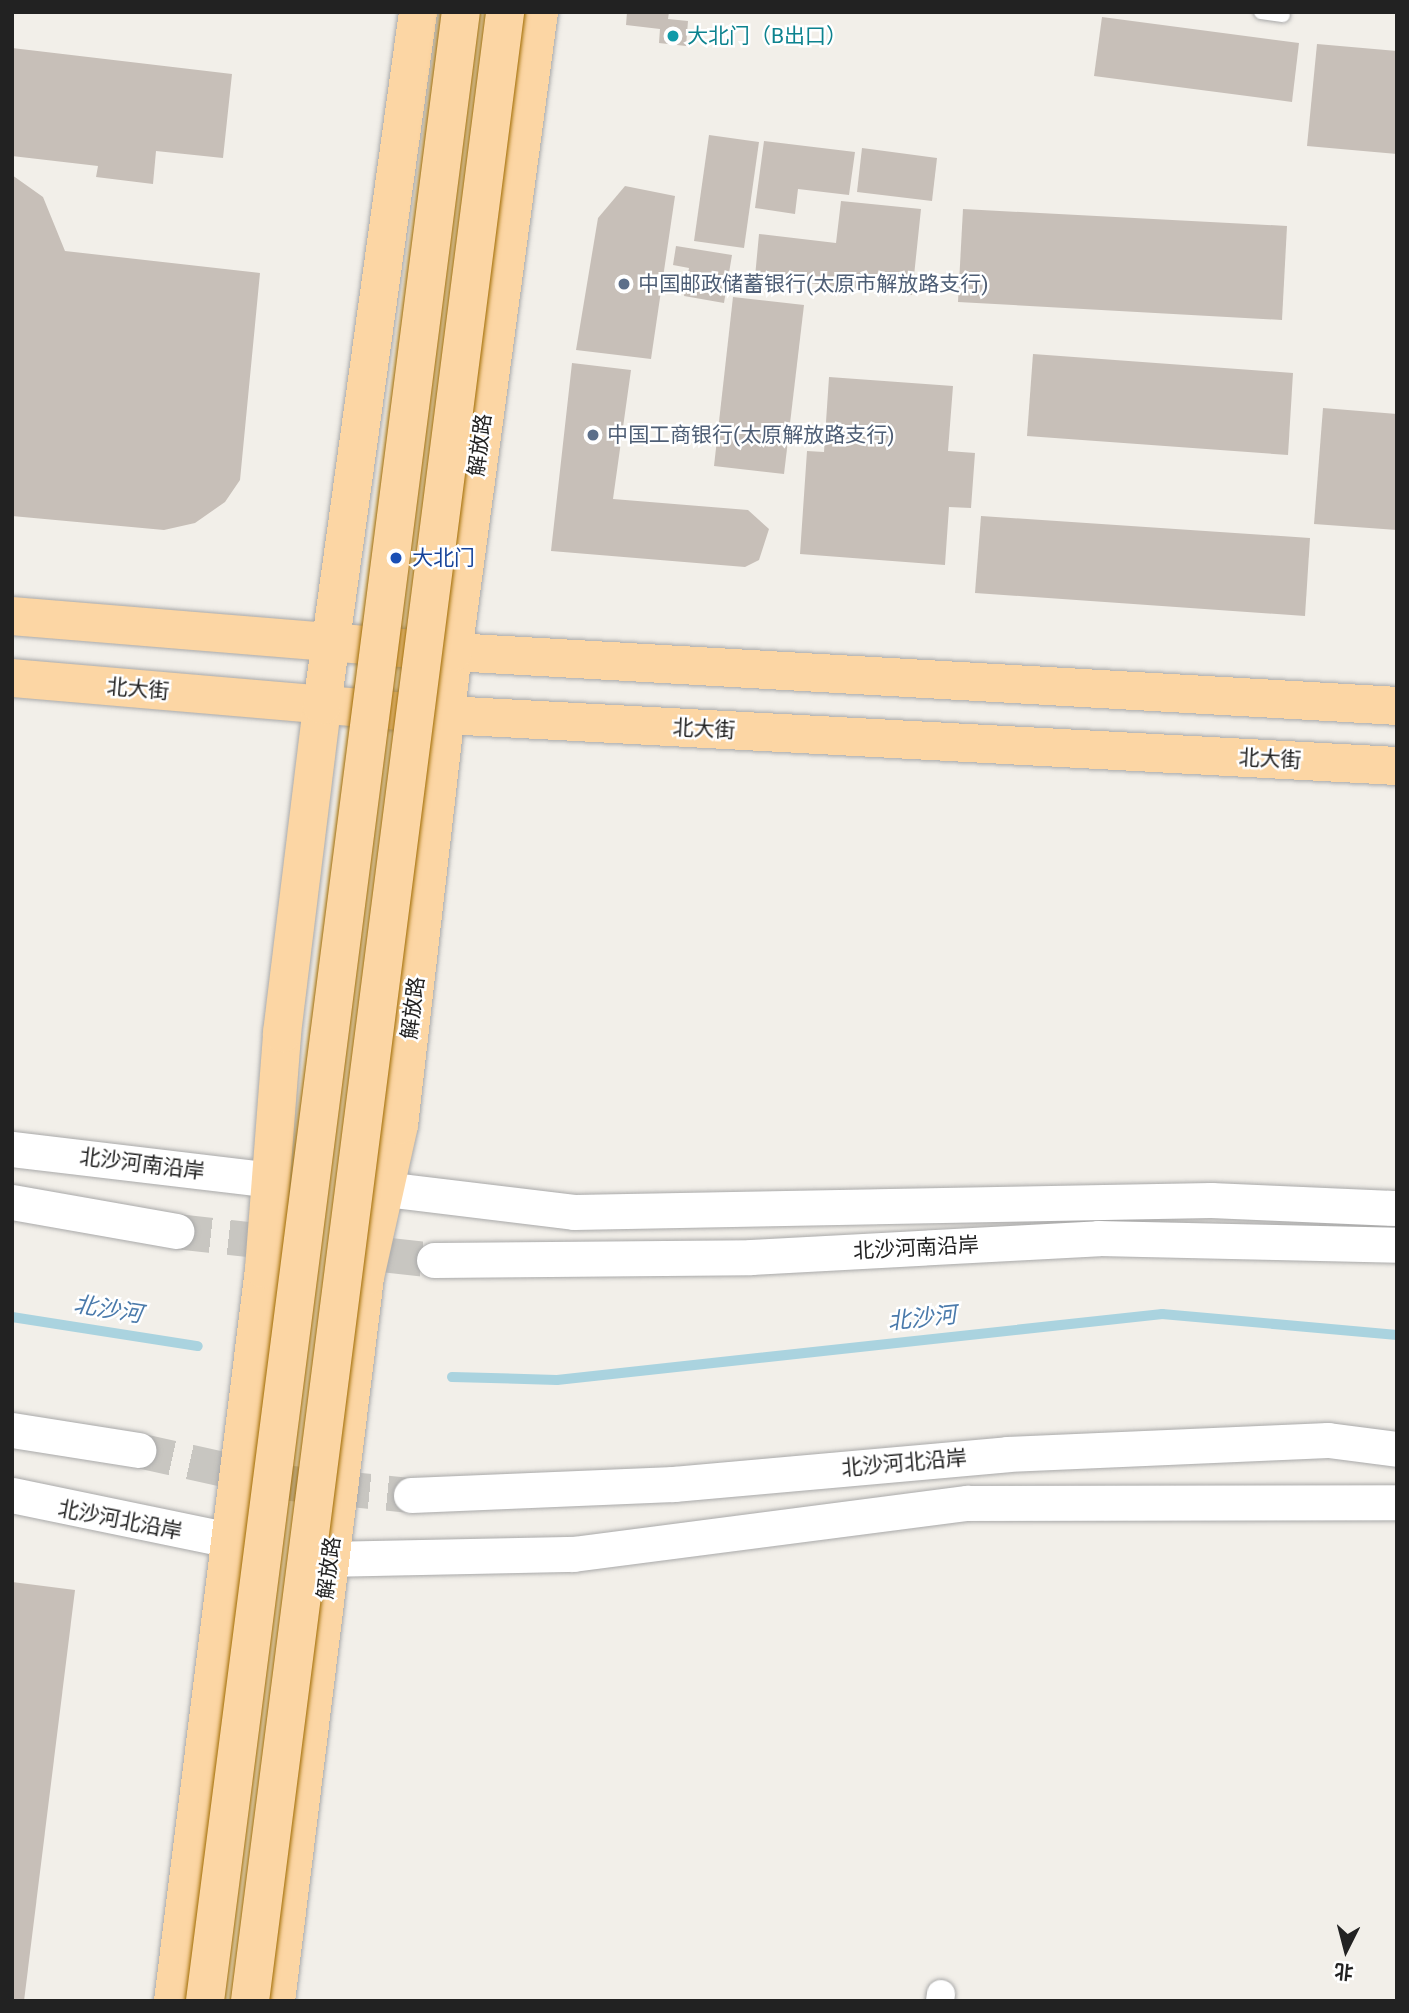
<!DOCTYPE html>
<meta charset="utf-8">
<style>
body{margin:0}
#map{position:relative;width:1409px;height:2013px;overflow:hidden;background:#f2efe9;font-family:Roboto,"Noto Sans SC",sans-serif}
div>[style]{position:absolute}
.stream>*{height:10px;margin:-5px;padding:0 5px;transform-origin:5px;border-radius:5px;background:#aad3df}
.building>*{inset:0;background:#c7bfb8}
.tertiary-tunnel>*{height:35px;margin-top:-17.5px;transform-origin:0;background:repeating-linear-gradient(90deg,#c8c6c1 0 35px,transparent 0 53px)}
.roads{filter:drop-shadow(0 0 2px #a9a9a9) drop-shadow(0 0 2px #a9a9a9)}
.service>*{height:14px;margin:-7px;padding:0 7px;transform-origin:7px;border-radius:7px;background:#fff}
.minor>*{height:28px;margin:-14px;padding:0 14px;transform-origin:14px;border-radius:14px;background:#fff}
.tertiary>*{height:35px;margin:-17.5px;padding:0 17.5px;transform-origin:17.5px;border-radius:17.5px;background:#fff}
.primary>*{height:38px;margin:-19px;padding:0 19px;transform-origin:19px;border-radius:19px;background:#fcd6a4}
.bridges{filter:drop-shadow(0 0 2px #a06b00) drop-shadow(0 0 2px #a06b00)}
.primary-bridge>*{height:38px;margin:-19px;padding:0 19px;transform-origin:19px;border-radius:19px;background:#fcd6a4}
.dots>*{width:19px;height:19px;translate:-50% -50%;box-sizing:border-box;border:4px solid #fff;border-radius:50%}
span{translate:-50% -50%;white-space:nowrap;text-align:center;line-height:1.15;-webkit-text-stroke:5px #fff;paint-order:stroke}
.culture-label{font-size:21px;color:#0d838f}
.left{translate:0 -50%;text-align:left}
.service-label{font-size:21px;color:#4e5e75}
.street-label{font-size:21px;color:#222}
.transit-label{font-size:21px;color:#164399}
.water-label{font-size:23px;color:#4a7aab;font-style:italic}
.frame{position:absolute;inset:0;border:14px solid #222;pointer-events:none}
.north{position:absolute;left:1311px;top:1915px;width:70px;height:70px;-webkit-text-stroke:5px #fff;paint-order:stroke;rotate:186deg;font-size:19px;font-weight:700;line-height:28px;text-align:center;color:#222}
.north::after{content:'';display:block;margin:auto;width:24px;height:32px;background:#222;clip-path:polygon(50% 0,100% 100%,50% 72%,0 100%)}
</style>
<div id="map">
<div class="stream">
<div style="left:12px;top:1317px;width:188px;rotate:8.9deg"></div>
<div style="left:452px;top:1377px;width:105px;rotate:1.6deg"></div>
<div style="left:557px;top:1380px;width:609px;rotate:-6.23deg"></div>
<div style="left:1162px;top:1314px;width:236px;rotate:5.1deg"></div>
</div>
<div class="building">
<div style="clip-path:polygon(627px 12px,669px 12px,668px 19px,688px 21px,686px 46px,659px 43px,660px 29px,626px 25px)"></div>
<div style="clip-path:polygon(1102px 17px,1299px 43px,1292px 102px,1094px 76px)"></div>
<div style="clip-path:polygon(1317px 44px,1397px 51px,1397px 154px,1307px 146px)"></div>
<div style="clip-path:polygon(12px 48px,232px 74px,223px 158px,156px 151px,153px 184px,96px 177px,98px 166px,12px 156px)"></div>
<div style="clip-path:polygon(709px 135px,759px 142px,744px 248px,694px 241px)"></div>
<div style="clip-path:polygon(764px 141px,855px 152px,849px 195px,798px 189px,795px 214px,755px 208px)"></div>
<div style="clip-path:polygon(862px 148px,937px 158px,932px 201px,857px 192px)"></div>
<div style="clip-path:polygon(12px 175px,43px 197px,65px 251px,260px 273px,240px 480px,225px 502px,195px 523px,164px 530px,12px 516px)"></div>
<div style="clip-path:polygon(625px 186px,675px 196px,651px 359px,576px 350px,598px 218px)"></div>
<div style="clip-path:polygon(841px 201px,921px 209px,912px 295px,755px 277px,759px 234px,836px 243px)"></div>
<div style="clip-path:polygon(963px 209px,1287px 226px,1282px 320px,958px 302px)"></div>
<div style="clip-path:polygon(676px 246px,732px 255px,724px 303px,684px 296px,689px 268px,673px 265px)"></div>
<div style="clip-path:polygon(733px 297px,804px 305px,784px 474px,714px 466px)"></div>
<div style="clip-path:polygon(1033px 354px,1293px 373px,1288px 455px,1027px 436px)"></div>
<div style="clip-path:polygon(572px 363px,631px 370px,613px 499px,748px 510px,769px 529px,759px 560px,745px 567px,551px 551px)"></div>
<div style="clip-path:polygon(829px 377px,953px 386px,948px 451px,975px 453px,971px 508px,949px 507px,945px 565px,800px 554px,807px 451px,824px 452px)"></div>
<div style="clip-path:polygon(1323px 408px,1397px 414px,1397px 530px,1314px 524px)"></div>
<div style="clip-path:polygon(981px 516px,1310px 538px,1305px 616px,975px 593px)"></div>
<div style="clip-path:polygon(12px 1582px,75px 1590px,24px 2001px,12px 2001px)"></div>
</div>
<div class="tertiary-tunnel">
<div style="left:176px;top:1231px;width:260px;rotate:6.4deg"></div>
<div style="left:138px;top:1450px;width:148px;rotate:12.5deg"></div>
<div style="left:282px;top:1482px;width:130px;rotate:5.8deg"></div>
</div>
<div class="roads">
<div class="service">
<div style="left:1261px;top:12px;width:22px;rotate:8deg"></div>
</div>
<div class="minor">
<div style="left:940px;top:2001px;width:7px;rotate:-82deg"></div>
</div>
<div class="tertiary">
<div style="left:12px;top:1149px;width:261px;rotate:6.8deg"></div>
<div style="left:385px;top:1189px;width:190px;rotate:6.9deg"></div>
<div style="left:574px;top:1212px;width:637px;rotate:-1.08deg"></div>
<div style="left:1211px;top:1200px;width:186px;rotate:2.5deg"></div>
<div style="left:12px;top:1202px;width:167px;rotate:10deg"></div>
<div style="left:434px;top:1260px;width:317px;rotate:-0.5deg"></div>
<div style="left:751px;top:1257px;width:348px;rotate:-3.1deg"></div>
<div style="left:1098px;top:1238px;width:299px;rotate:1.3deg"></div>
<div style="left:12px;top:1430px;width:128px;rotate:9deg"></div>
<div style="left:12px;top:1495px;width:223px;rotate:11.7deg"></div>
<div style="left:411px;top:1495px;width:263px;rotate:-2.4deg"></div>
<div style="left:674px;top:1484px;width:334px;rotate:-5.1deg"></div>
<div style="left:1007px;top:1454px;width:321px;rotate:-2.5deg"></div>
<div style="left:1328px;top:1440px;width:70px;rotate:7.4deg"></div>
<div style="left:330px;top:1559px;width:243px;rotate:-1.2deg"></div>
<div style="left:573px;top:1554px;width:397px;rotate:-7.4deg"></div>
<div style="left:967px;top:1503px;width:430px;rotate:-0.1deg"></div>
</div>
<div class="primary">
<div style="left:12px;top:616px;width:442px;rotate:4.7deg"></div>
<div style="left:453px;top:652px;width:946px;rotate:3.27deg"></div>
<div style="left:12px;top:678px;width:436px;rotate:4.9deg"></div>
<div style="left:446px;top:715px;width:952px;rotate:3.07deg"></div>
<div style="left:173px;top:2001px;width:738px;rotate:-82.91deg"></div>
<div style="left:264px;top:1269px;width:237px;rotate:-85.6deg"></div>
<div style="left:282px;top:1033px;width:330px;rotate:-83deg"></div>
<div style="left:322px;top:705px;width:700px;rotate:-82.11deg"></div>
<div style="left:276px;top:2001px;width:729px;rotate:-82.99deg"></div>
<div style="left:365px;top:1277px;width:156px;rotate:-77.4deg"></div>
<div style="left:399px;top:1125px;width:476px;rotate:-83.5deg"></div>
<div style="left:453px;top:652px;width:646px;rotate:-82.35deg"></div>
</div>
</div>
<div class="bridges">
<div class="primary-bridge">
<div style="left:205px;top:2001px;width:2005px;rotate:-82.67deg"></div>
<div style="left:250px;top:2001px;width:2005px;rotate:-82.69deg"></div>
</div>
</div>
<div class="dots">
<div style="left:673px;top:36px;background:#0f9aa8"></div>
<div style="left:624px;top:284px;background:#5c6f8a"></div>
<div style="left:593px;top:435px;background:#5c6f8a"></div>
<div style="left:396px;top:558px;background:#1a4fb4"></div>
</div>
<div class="culture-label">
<span class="left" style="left:687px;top:36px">大北门（B出口）</span>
</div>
<div class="service-label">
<span class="left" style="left:638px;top:284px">中国邮政储蓄银行(太原市解放路支行)</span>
<span class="left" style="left:607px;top:435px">中国工商银行(太原解放路支行)</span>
</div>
<div class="street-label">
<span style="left:480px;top:445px;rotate:-83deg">解放路</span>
<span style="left:138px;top:689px;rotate:5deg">北大街</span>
<span style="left:704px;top:729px;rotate:3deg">北大街</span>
<span style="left:1270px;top:759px;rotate:3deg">北大街</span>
<span style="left:413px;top:1008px;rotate:-83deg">解放路</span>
<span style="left:142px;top:1164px;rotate:7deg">北沙河南沿岸</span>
<span style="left:916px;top:1248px;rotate:-3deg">北沙河南沿岸</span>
<span style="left:904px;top:1463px;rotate:-5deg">北沙河北沿岸</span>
<span style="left:120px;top:1520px;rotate:11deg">北沙河北沿岸</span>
<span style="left:329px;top:1568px;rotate:-83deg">解放路</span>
</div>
<div class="transit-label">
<span class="left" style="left:412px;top:558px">大北门</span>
</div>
<div class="water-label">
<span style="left:108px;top:1310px;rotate:9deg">北沙河</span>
<span style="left:922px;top:1319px;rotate:-6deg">北沙河</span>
</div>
<div class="frame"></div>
<div class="north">北</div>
</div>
